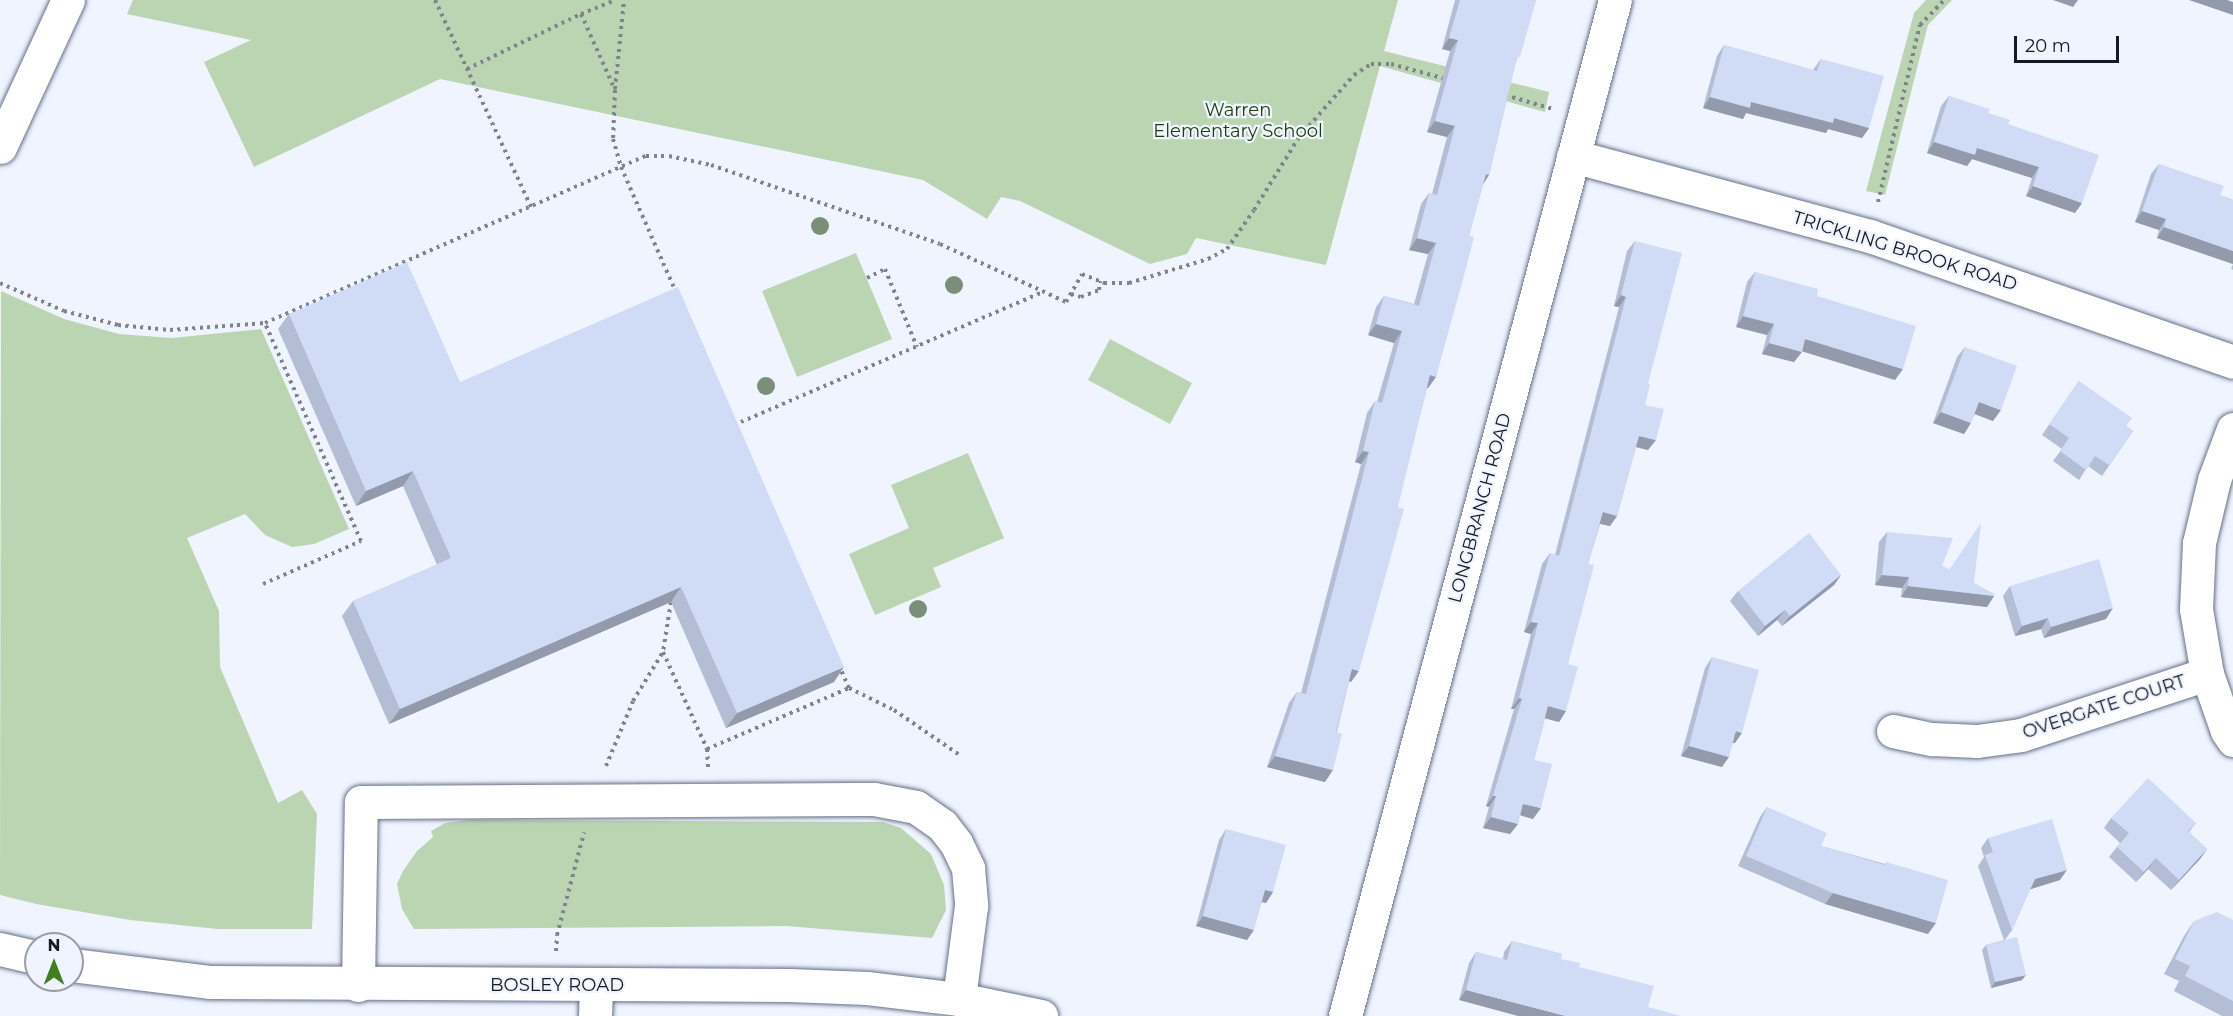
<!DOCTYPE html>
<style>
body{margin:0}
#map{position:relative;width:2233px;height:1016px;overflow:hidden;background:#eff4ff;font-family:Montserrat,sans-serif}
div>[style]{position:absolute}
.green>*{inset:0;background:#bbd4b2}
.path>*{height:4px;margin-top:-2px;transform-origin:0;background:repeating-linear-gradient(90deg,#7e838d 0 3px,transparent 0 7.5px)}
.roads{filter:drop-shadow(0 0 2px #667087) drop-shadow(0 0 2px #667087)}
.minor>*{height:33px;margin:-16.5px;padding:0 16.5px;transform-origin:16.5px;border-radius:16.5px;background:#fff}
.trees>*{width:18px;height:18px;margin:-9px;border-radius:50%;background:#7a8f77}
.wall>*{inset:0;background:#b3bdd4}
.shaded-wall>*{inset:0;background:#929aac}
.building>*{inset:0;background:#d0dcf6}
span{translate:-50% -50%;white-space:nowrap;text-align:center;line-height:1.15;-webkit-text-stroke:4.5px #eff4ff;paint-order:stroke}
.park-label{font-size:18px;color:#1b3d08}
.street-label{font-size:18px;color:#151922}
.north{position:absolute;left:24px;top:932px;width:60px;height:60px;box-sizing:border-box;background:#eff4ff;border:2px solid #989ca7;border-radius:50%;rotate:0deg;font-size:16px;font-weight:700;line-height:24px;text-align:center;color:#151922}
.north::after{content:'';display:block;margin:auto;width:21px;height:27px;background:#407f1d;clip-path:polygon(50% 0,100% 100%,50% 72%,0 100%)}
.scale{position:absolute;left:2014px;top:36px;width:105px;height:27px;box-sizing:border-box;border:3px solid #151922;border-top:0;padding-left:8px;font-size:18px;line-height:21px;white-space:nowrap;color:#151922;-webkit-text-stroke:4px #eff4ff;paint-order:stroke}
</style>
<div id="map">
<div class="green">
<div style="clip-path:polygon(133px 0,1398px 0,1384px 51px,1549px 92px,1545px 112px,1380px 66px,1326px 265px,1196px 238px,1187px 254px,1150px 264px,1020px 201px,1001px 197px,987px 219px,923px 180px,440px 79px,254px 167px,204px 62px,251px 40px,127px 14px)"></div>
<div style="clip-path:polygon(1926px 0,1952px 0,1928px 25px,1885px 195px,1866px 191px,1914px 13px)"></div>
<div style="clip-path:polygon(856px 253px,892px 339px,797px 377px,762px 291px)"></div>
<div style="clip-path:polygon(1px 291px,64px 319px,119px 334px,172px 338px,261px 329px,349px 529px,314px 544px,292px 547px,265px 535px,245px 514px,187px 538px,219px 611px,220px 667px,278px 803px,302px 790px,317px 814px,312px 929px,218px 929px,130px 920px,36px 904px,0 895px)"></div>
<div style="clip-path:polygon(1110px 339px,1192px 383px,1170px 424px,1088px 380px)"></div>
<div style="clip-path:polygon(968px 453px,1004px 538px,933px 568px,941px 587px,875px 615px,849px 554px,909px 528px,891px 485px)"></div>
<div style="clip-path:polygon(470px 820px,883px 822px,901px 828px,931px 854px,944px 885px,946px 910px,932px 938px,786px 926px,414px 929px,402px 909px,397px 884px,403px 871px,417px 851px,433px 837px,431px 831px,445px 823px)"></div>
</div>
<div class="path">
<div style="left:435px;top:0;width:228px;rotate:65.1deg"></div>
<div style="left:581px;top:14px;width:37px;rotate:-22deg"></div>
<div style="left:467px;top:69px;width:127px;rotate:-25.8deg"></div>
<div style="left:581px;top:14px;width:83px;rotate:65.9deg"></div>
<div style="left:615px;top:90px;width:49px;rotate:92.3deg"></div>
<div style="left:613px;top:139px;width:29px;rotate:74deg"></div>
<div style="left:621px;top:167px;width:137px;rotate:66.3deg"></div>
<div style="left:615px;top:89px;width:89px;rotate:-84.2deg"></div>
<div style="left:1505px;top:95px;width:50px;rotate:16.3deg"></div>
<div style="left:1878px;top:202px;width:182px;rotate:-76.7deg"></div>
<div style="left:1920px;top:25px;width:35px;rotate:-46deg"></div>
<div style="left:867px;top:278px;width:20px;rotate:-27deg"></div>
<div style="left:885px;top:269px;width:84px;rotate:67.7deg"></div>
<div style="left:0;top:283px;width:70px;rotate:23.6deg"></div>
<div style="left:64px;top:311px;width:56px;rotate:14.5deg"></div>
<div style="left:118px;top:325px;width:52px;rotate:5.5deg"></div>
<div style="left:170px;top:330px;width:95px;rotate:-4.2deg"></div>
<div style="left:265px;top:323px;width:416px;rotate:-23.7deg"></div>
<div style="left:646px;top:156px;width:23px"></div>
<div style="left:669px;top:156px;width:43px;rotate:12.1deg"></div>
<div style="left:711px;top:165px;width:242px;rotate:19deg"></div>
<div style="left:940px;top:244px;width:139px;rotate:24.7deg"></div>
<div style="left:1066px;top:302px;width:32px;rotate:-60deg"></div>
<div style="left:1082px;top:274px;width:24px;rotate:22deg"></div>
<div style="left:1104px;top:283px;width:25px"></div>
<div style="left:1129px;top:283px;width:83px;rotate:-16.9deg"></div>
<div style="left:1208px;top:259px;width:21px;rotate:-28deg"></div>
<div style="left:1227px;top:249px;width:47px;rotate:-55.3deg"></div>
<div style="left:1254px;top:210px;width:86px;rotate:-58.3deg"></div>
<div style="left:1299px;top:137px;width:83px;rotate:-48.4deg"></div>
<div style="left:1354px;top:75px;width:20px;rotate:-33deg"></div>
<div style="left:1371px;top:64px;width:20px"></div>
<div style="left:1391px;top:64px;width:57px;rotate:15.3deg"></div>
<div style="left:1071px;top:294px;width:10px;rotate:17deg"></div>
<div style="left:1081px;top:297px;width:19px;rotate:-21deg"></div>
<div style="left:1099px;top:290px;width:9px;rotate:-84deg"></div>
<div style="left:734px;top:425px;width:336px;rotate:-23.3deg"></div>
<div style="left:263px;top:584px;width:107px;rotate:-23.7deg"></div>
<div style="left:361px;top:541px;width:238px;rotate:-113.8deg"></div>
<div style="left:671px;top:602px;width:51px;rotate:99.1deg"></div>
<div style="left:663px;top:652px;width:107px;rotate:65.6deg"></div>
<div style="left:849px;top:688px;width:50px;rotate:26.1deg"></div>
<div style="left:894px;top:710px;width:78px;rotate:34.5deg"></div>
<div style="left:606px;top:766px;width:70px;rotate:-67.4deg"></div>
<div style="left:633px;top:701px;width:57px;rotate:-58.5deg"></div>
<div style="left:708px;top:767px;width:18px;rotate:-93deg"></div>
<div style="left:707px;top:749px;width:155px;rotate:-23.2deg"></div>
<div style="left:849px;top:688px;width:22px;rotate:-114deg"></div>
<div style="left:556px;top:951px;width:16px;rotate:-86deg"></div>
<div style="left:557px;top:935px;width:106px;rotate:-75.2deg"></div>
</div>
<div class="roads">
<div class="minor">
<div style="left:0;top:147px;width:162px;rotate:-65.2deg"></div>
<div style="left:1573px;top:156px;width:308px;rotate:15.1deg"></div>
<div style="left:1870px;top:236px;width:384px;rotate:19.1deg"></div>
<div style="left:2233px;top:429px;width:54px;rotate:110.4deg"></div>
<div style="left:2214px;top:480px;width:65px;rotate:103.4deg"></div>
<div style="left:2199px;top:543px;width:66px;rotate:92.6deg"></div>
<div style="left:2196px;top:609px;width:66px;rotate:80.4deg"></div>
<div style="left:2207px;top:674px;width:60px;rotate:70.7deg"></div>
<div style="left:2227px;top:731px;width:11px;rotate:56deg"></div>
<div style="left:1893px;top:731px;width:40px;rotate:12deg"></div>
<div style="left:1932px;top:739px;width:45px;rotate:2.5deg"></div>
<div style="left:1977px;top:741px;width:44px;rotate:-7.8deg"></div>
<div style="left:2021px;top:735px;width:196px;rotate:-18.2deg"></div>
<div style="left:0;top:949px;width:37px;rotate:13deg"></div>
<div style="left:72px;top:965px;width:140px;rotate:7deg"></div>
<div style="left:211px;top:982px;width:578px;rotate:0.3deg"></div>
<div style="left:789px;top:985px;width:78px;rotate:2.2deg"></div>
<div style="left:867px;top:988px;width:93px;rotate:6.8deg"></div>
<div style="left:959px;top:999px;width:84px;rotate:11.7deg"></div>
<div style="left:358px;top:985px;width:183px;rotate:-89.1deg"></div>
<div style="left:361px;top:802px;width:513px;rotate:-0.34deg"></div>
<div style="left:874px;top:799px;width:43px;rotate:10.8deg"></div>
<div style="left:916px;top:807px;width:32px;rotate:35deg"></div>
<div style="left:942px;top:825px;width:23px;rotate:52deg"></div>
<div style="left:956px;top:843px;width:28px;rotate:64deg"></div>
<div style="left:968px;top:868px;width:38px;rotate:85deg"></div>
<div style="left:971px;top:906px;width:94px;rotate:97.4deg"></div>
<div style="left:595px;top:1016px;width:31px;rotate:-88deg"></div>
<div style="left:1345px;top:1016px;width:1051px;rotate:-75.12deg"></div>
</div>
</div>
<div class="trees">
<div style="left:820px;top:226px"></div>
<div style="left:954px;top:285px"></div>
<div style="left:766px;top:386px"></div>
<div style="left:918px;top:609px"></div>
</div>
<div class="wall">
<div style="clip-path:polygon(1455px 0,1536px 0,1515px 65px,1489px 175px,1483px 184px,1469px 236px,1436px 377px,1428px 388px,1427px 388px,1351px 682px,1349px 681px,1325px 782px,1267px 767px,1289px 703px,1297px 692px,1301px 693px,1361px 464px,1355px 462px,1367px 413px,1375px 401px,1377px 402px,1394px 343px,1368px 335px,1376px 307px,1384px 296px,1414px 304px,1428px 254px,1409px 250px,1421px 204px,1429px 193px,1432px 194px,1447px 137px,1427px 132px,1450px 51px,1442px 49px)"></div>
<div style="clip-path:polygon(1724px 45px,1813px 70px,1821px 59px,1869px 128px,1862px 138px,1828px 129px,1826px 133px,1746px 113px,1743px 119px,1703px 108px,1717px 56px)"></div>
<div style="clip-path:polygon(1949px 96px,1988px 113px,2008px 124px,2082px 203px,2075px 213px,2026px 196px,2032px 178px,1972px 159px,1967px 166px,1927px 153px,1941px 106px)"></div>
<div style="clip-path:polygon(2159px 164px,2220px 195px,2233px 200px,2233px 270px,2231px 269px,2233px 264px,2157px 238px,2159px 230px,2135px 222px,2151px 174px)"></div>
<div style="clip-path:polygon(1635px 241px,1648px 384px,1645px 405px,1648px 450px,1636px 447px,1617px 516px,1610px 526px,1600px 524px,1588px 564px,1568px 664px,1566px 711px,1559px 722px,1545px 718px,1534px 760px,1533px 819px,1520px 815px,1518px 824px,1510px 834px,1483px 828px,1489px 807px,1486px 806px,1514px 709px,1511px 709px,1531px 634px,1524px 632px,1542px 564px,1550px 553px,1555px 555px,1619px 307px,1614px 306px,1627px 251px)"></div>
<div style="clip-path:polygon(1755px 272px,1895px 380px,1802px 351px,1794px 362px,1762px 354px,1767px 335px,1736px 327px,1747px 282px)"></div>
<div style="clip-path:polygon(289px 314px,460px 382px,834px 682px,726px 728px,671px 602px,389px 724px,342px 616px,353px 601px,437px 565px,403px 486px,356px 506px,278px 329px)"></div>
<div style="clip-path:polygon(1965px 347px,1993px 421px,1975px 414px,1964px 434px,1933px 423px,1957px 357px)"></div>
<div style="clip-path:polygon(2079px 381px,2126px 426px,2133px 431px,2102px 476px,2088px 466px,2079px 480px,2053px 461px,2062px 449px,2042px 435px)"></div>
<div style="clip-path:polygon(1887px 532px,1942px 566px,1974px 583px,1994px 596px,1987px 607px,1901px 597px,1902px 588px,1875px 585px,1879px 542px)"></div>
<div style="clip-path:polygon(1841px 575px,1834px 585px,1782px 626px,1777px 620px,1758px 636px,1730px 601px,1738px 591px)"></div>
<div style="clip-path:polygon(2010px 586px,2106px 619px,2044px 638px,2041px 629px,2015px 636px,2003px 596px)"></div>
<div style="clip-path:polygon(1712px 657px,1735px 743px,1733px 743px,1722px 767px,1681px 756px,1705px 668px)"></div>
<div style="clip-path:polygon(1767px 807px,1821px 846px,1885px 864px,1886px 862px,1928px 934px,1825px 904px,1738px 866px,1760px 817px)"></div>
<div style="clip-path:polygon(2111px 818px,2196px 823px,2189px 832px,2207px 849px,2200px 859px,2171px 890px,2148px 869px,2136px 882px,2109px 857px,2120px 843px,2104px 828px)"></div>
<div style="clip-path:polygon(1226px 829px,1273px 892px,1266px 903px,1262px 902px,1247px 940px,1196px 926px,1219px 840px)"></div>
<div style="clip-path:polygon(1988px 838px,2060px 880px,2030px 889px,2012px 930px,2005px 940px,2022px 980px,1991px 988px,1982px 950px,1986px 945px,2004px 940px,1978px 866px,1984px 857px,1981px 848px)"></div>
<div style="clip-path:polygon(2233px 920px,2233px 1016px,2222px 1016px,2174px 991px,2179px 981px,2164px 974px,2184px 936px,2194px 921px)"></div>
<div style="clip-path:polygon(1512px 941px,1562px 954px,1459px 1000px,1469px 963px,1476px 952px,1503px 959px,1504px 952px)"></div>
</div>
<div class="shaded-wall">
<div style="clip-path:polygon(2053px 0,2078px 0,2073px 7px)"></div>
<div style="clip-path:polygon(2189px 0,2227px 0,2233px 2px,2233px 15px)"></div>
<div style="clip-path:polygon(1449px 38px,1458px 40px,1450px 51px,1442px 49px)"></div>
<div style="clip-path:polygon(1710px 97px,1751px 102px,1834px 118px,1869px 128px,1862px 138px,1828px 129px,1826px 133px,1746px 113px,1743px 119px,1703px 108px)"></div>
<div style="clip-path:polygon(1435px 121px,1455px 126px,1447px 137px,1427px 132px)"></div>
<div style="clip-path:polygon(1934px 142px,1977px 148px,2039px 167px,2032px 178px,1972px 159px,1967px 166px,1927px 153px)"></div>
<div style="clip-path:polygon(1486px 174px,1489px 175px,1482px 186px)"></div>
<div style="clip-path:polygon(2033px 186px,2082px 203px,2075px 213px,2026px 196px)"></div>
<div style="clip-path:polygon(2142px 211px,2166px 219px,2159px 230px,2135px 222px)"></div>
<div style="clip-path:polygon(2164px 227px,2233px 251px,2233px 264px,2157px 238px)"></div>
<div style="clip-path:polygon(1417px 238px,1436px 243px,1428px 254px,1409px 250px)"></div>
<div style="clip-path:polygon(1621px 295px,1626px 297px,1619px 307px,1614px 306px)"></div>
<div style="clip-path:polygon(1743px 316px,1774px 324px,1767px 335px,1736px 327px)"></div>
<div style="clip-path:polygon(1376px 324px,1402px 331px,1394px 343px,1368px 335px)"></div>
<div style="clip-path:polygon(1805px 339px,1903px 369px,1895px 380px,1798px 350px)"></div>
<div style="clip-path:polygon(1769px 343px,1802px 352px,1794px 362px,1762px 354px)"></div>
<div style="clip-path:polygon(1430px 375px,1436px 377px,1428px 388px,1422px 387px)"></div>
<div style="clip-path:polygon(1979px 402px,2001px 410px,1993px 421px,1972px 413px)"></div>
<div style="clip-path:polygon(1941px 412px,1971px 423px,1964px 434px,1933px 423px)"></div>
<div style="clip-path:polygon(1639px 436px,1656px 440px,1648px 450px,1632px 446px)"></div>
<div style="clip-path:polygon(1363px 451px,1369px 452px,1361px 464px,1355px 462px)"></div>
<div style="clip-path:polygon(413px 471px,403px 486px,356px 506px,366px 491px)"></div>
<div style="clip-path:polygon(1603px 512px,1617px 516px,1610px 526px,1596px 523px)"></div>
<div style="clip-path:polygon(1841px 575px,1834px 585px,1782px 626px,1790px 616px)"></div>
<div style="clip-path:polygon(1882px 575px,1909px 577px,1902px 588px,1875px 585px)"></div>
<div style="clip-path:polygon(1908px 586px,1994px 596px,1987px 607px,1901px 597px)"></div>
<div style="clip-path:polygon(681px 587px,671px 602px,389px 724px,400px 709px)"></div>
<div style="clip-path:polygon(2113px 608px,2106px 619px,2044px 638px,2051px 627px)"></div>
<div style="clip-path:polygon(1785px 610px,1777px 620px,1758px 636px,1765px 626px)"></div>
<div style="clip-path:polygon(2048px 618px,2041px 629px,2015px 636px,2022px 626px)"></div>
<div style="clip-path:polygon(1531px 622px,1538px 623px,1531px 634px,1524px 632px)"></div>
<div style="clip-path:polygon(844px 667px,834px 682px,726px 728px,737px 713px)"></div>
<div style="clip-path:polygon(1352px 669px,1359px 671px,1351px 682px,1344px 680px)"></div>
<div style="clip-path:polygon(1519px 698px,1522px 699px,1514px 709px,1511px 709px)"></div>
<div style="clip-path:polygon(1548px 706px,1566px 711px,1559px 722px,1540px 717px)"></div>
<div style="clip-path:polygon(1736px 731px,1742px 733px,1735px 743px,1729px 742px)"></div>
<div style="clip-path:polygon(1689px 746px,1729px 757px,1722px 767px,1681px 756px)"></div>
<div style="clip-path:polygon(1275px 756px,1333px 770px,1325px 782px,1267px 767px)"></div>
<div style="clip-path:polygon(1493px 796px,1496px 796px,1489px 807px,1486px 806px)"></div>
<div style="clip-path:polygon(1523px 804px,1541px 808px,1533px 819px,1516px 814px)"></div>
<div style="clip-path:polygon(1491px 817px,1518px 824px,1510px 834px,1483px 828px)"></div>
<div style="clip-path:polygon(2207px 849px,2200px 859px,2171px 890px,2179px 880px)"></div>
<div style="clip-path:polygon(2156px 858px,2148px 869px,2136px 882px,2144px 872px)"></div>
<div style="clip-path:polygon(2067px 870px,2060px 880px,2028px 890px,2035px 879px)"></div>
<div style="clip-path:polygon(1265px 890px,1273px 892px,1266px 903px,1258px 901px)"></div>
<div style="clip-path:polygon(1833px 893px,1936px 923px,1928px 934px,1825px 904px)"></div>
<div style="clip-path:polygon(1203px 916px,1254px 930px,1247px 940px,1196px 926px)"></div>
<div style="clip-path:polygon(2026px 975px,2022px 980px,1991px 988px,1995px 982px)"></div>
<div style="clip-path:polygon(1466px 990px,1566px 1016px,1518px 1016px,1459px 1000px)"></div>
</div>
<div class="building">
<div style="clip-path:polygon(1460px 0,1536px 0,1520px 57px,1517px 57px,1489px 175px,1486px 174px,1469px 236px,1474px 237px,1465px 272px,1436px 377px,1430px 375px,1398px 507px,1404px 509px,1359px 671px,1352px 669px,1336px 732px,1342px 734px,1333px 770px,1275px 756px,1297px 692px,1306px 694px,1369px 452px,1363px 451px,1375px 401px,1382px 403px,1402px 331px,1376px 324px,1384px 296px,1419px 306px,1436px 243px,1417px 238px,1429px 193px,1437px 195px,1455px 126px,1435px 121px,1458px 40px,1449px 38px)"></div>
<div style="clip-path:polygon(1724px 45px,1817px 71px,1821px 59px,1884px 76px,1869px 128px,1834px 118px,1833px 123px,1751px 102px,1750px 108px,1710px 97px)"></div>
<div style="clip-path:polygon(1949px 96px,1990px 109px,1988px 113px,2010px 120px,2008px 124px,2099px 155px,2082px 203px,2033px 186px,2039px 167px,1977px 148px,1975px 155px,1934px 142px)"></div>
<div style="clip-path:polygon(2159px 164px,2224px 186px,2220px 195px,2233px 200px,2233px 251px,2164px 227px,2166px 219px,2142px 211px)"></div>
<div style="clip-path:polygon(1635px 241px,1682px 253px,1648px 384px,1650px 384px,1645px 405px,1664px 409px,1656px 440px,1639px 436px,1617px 516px,1603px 512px,1588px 564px,1594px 565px,1568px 664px,1578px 667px,1566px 711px,1548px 706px,1534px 760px,1552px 764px,1541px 808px,1523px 804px,1518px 824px,1491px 817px,1496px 796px,1493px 796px,1522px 699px,1519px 698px,1538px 623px,1531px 622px,1550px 553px,1559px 556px,1626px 297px,1621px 295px)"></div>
<div style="clip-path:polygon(407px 262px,460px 382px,678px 287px,844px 667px,737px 713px,681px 587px,400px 709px,353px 601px,451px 558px,413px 471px,366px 491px,289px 314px)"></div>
<div style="clip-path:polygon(1755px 272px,1818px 289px,1817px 296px,1916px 326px,1903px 369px,1805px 339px,1802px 352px,1769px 343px,1774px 324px,1743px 316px)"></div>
<div style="clip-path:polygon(1965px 347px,2017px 366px,2001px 410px,1979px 402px,1971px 423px,1941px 412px)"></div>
<div style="clip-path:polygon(2079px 381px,2132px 418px,2126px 426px,2133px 431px,2109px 465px,2095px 456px,2086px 470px,2060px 451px,2069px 438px,2049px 424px)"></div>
<div style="clip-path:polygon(1981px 523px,1974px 583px,1995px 594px,1994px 596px,1908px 586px,1909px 577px,1882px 575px,1887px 532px,1953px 538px,1942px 566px,1949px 570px)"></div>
<div style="clip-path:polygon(1809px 533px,1841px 575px,1790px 616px,1785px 610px,1765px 626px,1738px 591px)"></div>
<div style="clip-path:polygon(2099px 559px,2113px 608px,2051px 627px,2048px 618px,2022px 626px,2010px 586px)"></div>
<div style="clip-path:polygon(1712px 657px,1759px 670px,1742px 733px,1736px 731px,1729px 757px,1689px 746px)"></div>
<div style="clip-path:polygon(2148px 778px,2196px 823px,2188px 831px,2207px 849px,2179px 880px,2156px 858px,2144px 872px,2117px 847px,2129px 833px,2111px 818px)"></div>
<div style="clip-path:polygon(1767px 807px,1827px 833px,1821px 846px,1885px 865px,1886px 862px,1948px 880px,1936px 923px,1833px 893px,1746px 856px)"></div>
<div style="clip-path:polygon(2052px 819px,2067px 870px,2035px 879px,2012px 930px,1985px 855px,1993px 852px,1988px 838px)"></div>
<div style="clip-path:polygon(1226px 829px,1286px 845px,1273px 892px,1265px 890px,1254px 930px,1203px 916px)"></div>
<div style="clip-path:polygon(2217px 912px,2233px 920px,2233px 1001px,2185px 976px,2190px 966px,2175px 959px,2194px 921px)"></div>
<div style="clip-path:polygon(2017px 937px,2026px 975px,1995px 982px,1986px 945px)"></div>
<div style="clip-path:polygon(1512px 941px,1562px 954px,1561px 959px,1580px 963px,1579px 967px,1654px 986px,1648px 1007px,1681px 1016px,1566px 1016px,1466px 990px,1476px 952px,1507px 960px)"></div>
</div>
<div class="park-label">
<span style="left:1238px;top:121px">Warren<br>Elementary School</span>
</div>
<div class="street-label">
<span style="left:1905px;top:251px;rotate:17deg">TRICKLING BROOK ROAD</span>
<span style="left:1480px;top:508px;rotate:-75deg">LONGBRANCH ROAD</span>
<span style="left:2104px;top:707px;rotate:-18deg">OVERGATE COURT</span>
<span style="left:557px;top:985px">BOSLEY ROAD</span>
</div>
<div class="north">N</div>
<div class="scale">20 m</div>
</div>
